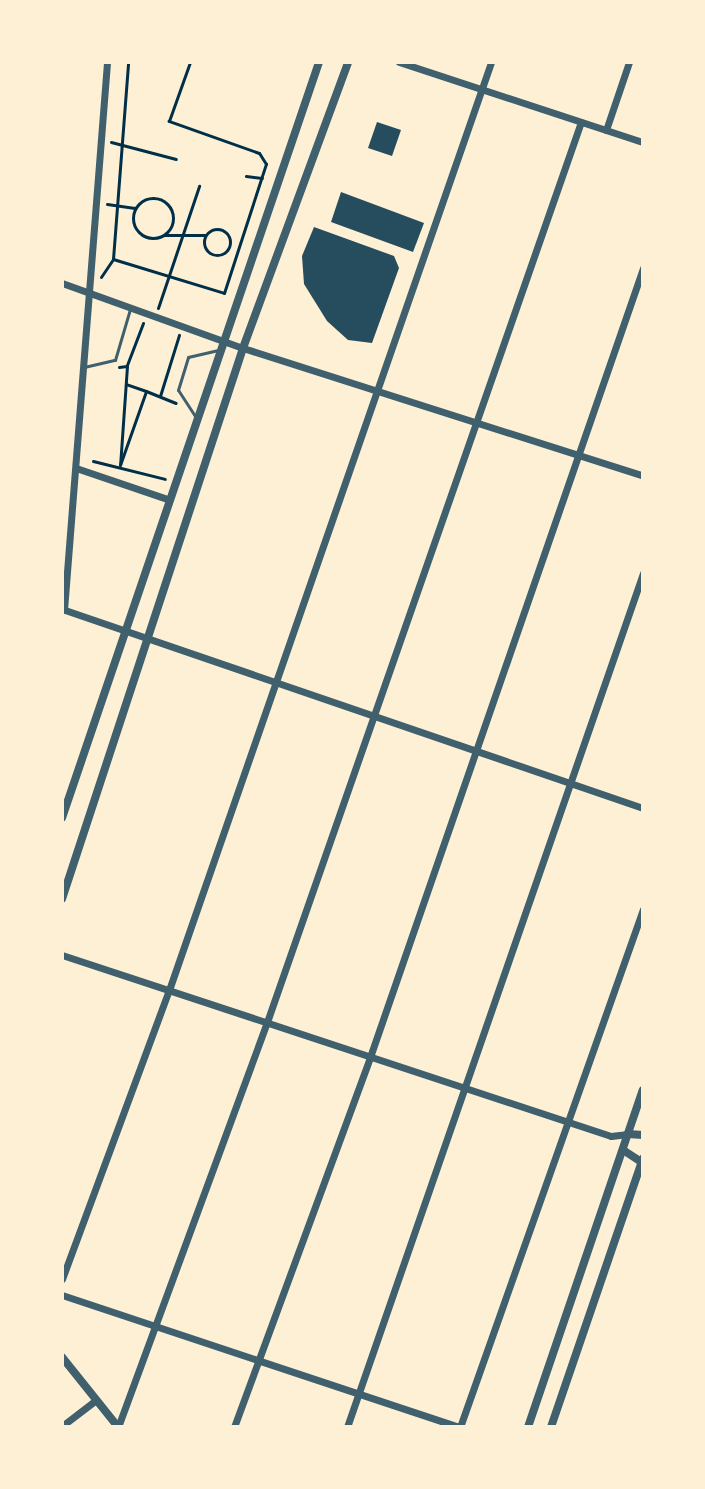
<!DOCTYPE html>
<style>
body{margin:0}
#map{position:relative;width:705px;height:1489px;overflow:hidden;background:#fdf0d5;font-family:Overpass,sans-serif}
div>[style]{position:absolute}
.building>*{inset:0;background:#264d5e}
.path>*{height:3px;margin:-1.5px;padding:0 1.5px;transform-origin:1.5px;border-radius:1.5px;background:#003049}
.path>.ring{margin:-1.5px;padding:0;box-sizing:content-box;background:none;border:3px solid #003049;border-radius:50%}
.service>*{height:3px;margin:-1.5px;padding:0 1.5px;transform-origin:1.5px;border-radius:1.5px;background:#3f606c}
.minor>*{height:7px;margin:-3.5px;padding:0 3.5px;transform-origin:3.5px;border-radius:3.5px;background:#3f606c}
.tertiary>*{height:8px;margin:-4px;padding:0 4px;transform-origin:4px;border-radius:4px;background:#3f606c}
span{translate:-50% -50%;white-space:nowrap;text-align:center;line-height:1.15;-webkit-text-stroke:8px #fdf0d5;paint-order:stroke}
.frame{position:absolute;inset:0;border:64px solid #fdf0d5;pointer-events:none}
</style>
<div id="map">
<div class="building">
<div style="clip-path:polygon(377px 122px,401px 130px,392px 156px,368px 148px)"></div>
<div style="clip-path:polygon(341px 192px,424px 223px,413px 252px,331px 222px)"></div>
<div style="clip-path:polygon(314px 227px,394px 256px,399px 268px,372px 343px,348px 340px,327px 321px,304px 284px,302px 256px)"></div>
</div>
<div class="path">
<div style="left:111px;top:142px;width:67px;rotate:14.7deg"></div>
<div style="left:246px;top:176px;width:16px;rotate:7deg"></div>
<div class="ring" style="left:133px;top:198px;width:37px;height:37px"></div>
<div style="left:107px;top:204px;width:28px;rotate:8deg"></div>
<div class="ring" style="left:204px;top:229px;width:23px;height:23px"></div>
<div style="left:165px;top:235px;width:40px"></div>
<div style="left:113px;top:259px;width:116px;rotate:17deg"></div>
<div style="left:224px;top:293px;width:136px;rotate:-72deg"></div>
<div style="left:266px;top:164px;width:13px;rotate:-122deg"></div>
<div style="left:259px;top:153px;width:96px;rotate:-160.4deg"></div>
<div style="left:169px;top:121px;width:63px;rotate:-70.4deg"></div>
<div style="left:101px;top:277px;width:22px;rotate:-56deg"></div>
<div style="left:113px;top:259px;width:198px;rotate:-85.6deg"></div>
<div style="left:158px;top:308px;width:129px;rotate:-71.4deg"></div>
<div style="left:127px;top:365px;width:45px;rotate:-69.1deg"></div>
<div style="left:119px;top:367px;width:8px;rotate:-7deg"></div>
<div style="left:127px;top:366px;width:99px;rotate:94deg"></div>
<div style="left:120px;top:465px;width:78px;rotate:-70.6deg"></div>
<div style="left:146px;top:391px;width:21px;rotate:-161deg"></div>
<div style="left:146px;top:391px;width:32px;rotate:22deg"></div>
<div style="left:160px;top:396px;width:64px;rotate:-72.7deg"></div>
<div style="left:93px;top:461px;width:74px;rotate:14deg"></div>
</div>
<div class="service">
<div style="left:84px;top:367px;width:32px;rotate:-13deg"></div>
<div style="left:115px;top:360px;width:53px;rotate:-73.6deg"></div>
<div style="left:195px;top:416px;width:31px;rotate:-123deg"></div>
<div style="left:178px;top:390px;width:34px;rotate:-73deg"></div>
<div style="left:188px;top:357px;width:31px;rotate:-13deg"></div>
</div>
<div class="minor">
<div style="left:399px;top:62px;width:257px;rotate:18.2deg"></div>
<div style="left:606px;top:130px;width:72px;rotate:-71.3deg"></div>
<div style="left:62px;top:283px;width:192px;rotate:19.8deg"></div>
<div style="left:243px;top:348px;width:420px;rotate:17.7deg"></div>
<div style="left:76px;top:468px;width:96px;rotate:18.8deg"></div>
<div style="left:62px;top:609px;width:614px;rotate:18.91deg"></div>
<div style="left:64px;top:610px;width:550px;rotate:-85.51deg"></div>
<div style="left:62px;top:955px;width:578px;rotate:18.25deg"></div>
<div style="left:611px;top:1136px;width:17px;rotate:-7deg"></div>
<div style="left:62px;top:1279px;width:308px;rotate:-69.7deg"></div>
<div style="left:169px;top:990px;width:982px;rotate:-70.86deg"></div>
<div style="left:62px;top:1295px;width:418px;rotate:18.4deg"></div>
<div style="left:62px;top:1426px;width:43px;rotate:-37.4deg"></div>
<div style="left:118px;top:1427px;width:432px;rotate:-69.8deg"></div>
<div style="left:267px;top:1022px;width:953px;rotate:-70.77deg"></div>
<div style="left:234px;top:1427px;width:394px;rotate:-69.8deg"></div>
<div style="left:370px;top:1057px;width:835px;rotate:-70.91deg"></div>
<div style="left:347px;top:1427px;width:904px;rotate:-70.88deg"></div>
<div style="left:460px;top:1427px;width:549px;rotate:-70.54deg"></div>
</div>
<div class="tertiary">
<div style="left:62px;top:818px;width:798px;rotate:-71.22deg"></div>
<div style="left:62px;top:899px;width:580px;rotate:-71.81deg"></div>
<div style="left:243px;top:348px;width:305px;rotate:-69.8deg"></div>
<div style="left:628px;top:1134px;width:15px;rotate:4deg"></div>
<div style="left:623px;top:1150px;width:24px;rotate:33deg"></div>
<div style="left:62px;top:1357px;width:90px;rotate:51.3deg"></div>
<div style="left:528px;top:1427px;width:356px;rotate:-71.2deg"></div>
<div style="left:551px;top:1427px;width:284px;rotate:-71.1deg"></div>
</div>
<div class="frame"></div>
</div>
